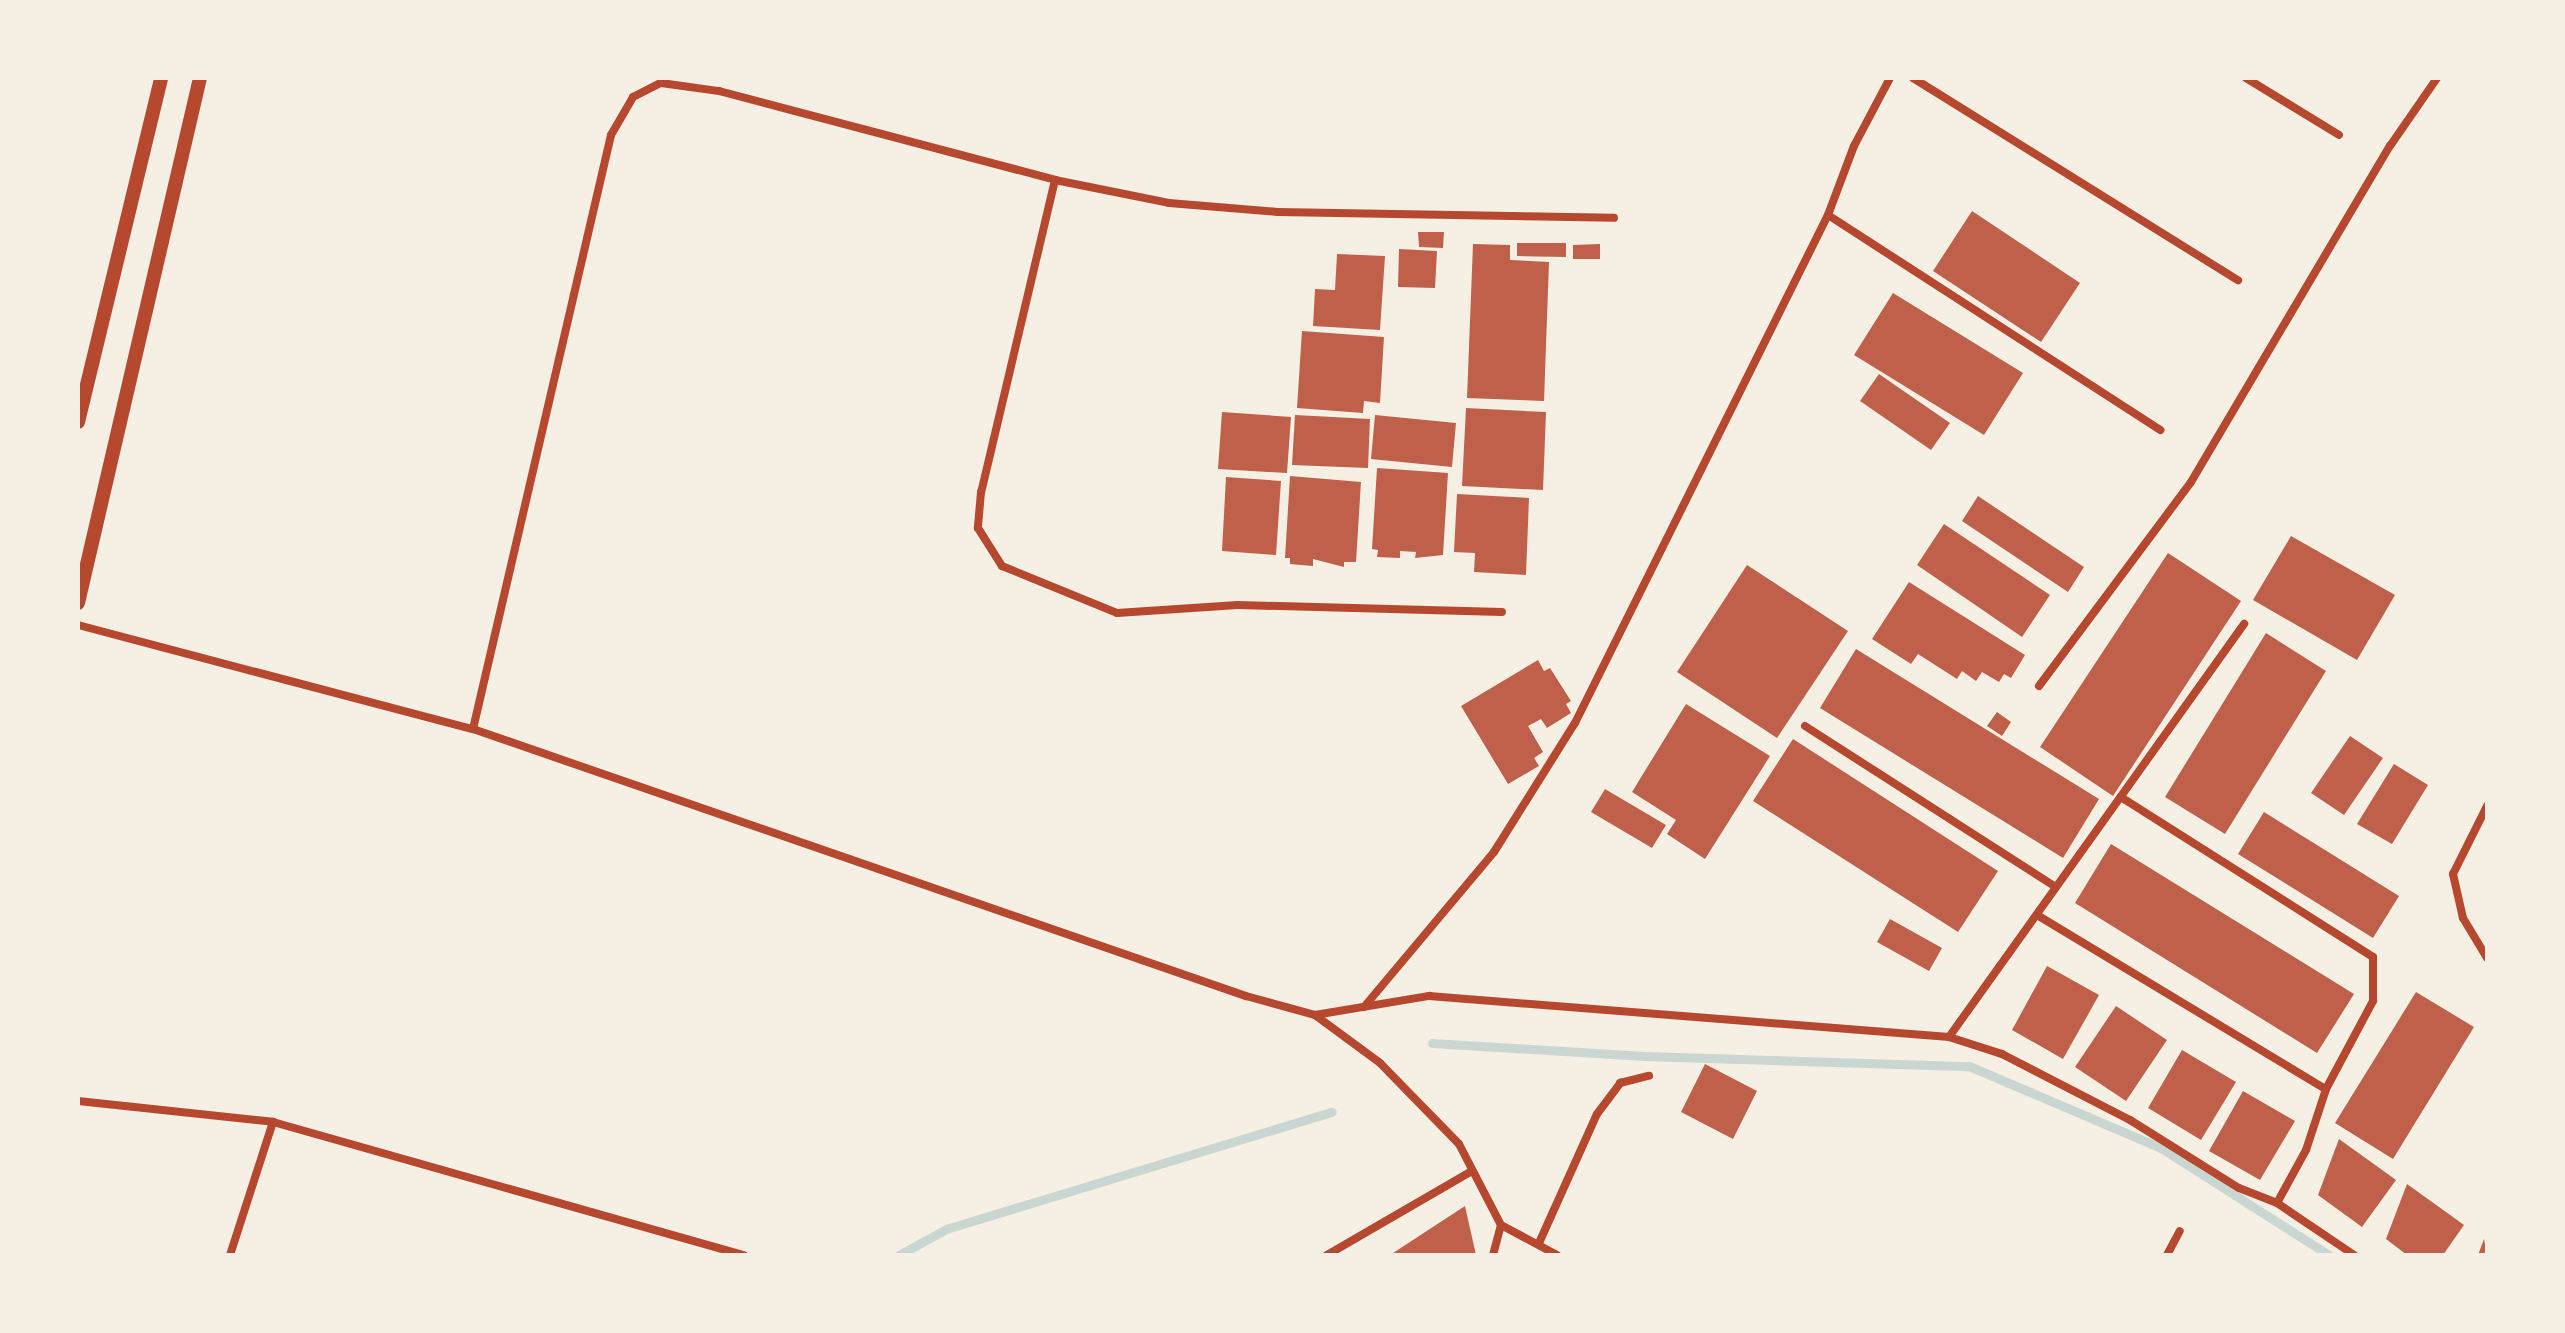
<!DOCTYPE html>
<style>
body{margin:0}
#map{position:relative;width:2565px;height:1333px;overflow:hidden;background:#f6efe4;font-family:"Work Sans",sans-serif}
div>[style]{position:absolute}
.stream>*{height:9px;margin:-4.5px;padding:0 4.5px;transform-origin:4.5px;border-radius:4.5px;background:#c9d6d2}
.building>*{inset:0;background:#bf614a}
.minor>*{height:8px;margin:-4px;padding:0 4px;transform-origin:4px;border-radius:4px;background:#b5482f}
.tertiary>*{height:14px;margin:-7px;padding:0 7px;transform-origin:7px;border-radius:7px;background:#b5482f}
span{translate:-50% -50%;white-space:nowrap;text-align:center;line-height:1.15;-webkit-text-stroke:7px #f6efe4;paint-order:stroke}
.frame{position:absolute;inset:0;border:80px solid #f6efe4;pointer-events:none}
</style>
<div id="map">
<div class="stream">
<div style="left:1432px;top:1043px;width:213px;rotate:3.5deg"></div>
<div style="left:1645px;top:1056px;width:324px;rotate:1.8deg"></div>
<div style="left:1969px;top:1066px;width:209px;rotate:23.1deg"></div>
<div style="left:2161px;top:1148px;width:199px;rotate:32.5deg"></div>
<div style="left:899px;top:1255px;width:54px;rotate:-29deg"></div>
<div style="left:946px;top:1229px;width:403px;rotate:-16.9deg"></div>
</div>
<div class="building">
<div style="clip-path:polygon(1972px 211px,2080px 283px,2041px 342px,1933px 271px)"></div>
<div style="clip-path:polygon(1418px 232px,1444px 232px,1443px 248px,1419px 247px)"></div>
<div style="clip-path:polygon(1517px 243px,1566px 243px,1566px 257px,1517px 256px)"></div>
<div style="clip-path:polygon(1473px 244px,1510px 245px,1510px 260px,1549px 262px,1544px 401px,1467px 398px)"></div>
<div style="clip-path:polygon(1600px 244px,1600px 259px,1573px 259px,1573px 245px)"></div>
<div style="clip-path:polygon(1399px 249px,1437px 251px,1435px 288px,1398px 287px)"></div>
<div style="clip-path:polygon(1337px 254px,1385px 256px,1380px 330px,1313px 326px,1315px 289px,1335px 290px)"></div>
<div style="clip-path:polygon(1893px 293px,2023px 373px,1984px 435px,1854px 355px)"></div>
<div style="clip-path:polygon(1302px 331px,1384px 337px,1380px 403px,1364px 401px,1363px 413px,1297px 408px)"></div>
<div style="clip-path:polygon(1879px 374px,1950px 423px,1931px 450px,1860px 401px)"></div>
<div style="clip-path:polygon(1466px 408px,1546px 412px,1543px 490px,1462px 486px)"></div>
<div style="clip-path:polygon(1222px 412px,1291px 417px,1287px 473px,1218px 469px)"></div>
<div style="clip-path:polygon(1295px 415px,1370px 419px,1368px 468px,1292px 465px)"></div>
<div style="clip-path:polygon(1375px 415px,1456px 423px,1452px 467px,1371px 459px)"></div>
<div style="clip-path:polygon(1377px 468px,1448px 473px,1443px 555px,1415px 558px,1416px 552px,1400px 551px,1400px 558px,1377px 557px,1378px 550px,1372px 549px)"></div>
<div style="clip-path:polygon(1290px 476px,1361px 482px,1356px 562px,1344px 562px,1344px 567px,1313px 559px,1313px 566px,1290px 564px,1290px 558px,1285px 558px)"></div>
<div style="clip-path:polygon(1226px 477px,1281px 481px,1276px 555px,1222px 551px)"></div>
<div style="clip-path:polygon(1457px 494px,1529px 498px,1526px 575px,1474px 572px,1475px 553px,1454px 552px)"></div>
<div style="clip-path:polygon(1978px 496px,2084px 567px,2068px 592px,1962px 521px)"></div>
<div style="clip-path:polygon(1944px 524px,2050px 595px,2022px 637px,1917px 565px)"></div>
<div style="clip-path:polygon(2291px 536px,2395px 595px,2357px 660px,2253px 600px)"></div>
<div style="clip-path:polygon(2168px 553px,2241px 601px,2113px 796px,2040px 747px)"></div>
<div style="clip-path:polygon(1747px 565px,1848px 631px,1777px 738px,1677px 672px)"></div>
<div style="clip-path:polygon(1909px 582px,2025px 655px,2011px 678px,2004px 674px,1999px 682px,1982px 672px,1976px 681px,1962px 671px,1957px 679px,1918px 654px,1911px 664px,1872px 639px)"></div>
<div style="clip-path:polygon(2266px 633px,2326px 671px,2225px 834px,2165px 797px)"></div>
<div style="clip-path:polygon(1856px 649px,2099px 799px,2063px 858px,1820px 708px)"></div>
<div style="clip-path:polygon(1538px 660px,1544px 671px,1550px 668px,1571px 701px,1566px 704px,1571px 713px,1547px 728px,1541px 719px,1528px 726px,1543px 752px,1534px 758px,1539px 766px,1508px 784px,1461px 706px)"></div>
<div style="clip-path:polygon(1686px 704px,1770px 756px,1705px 859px,1667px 834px,1676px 820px,1632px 792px)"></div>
<div style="clip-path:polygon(1997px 712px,2011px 722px,2002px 736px,1987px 726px)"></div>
<div style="clip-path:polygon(2350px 736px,2383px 758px,2344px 815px,2311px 793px)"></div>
<div style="clip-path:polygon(1793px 739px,1998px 871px,1958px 932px,1753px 801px)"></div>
<div style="clip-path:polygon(2394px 764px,2428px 785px,2392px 844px,2357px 824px)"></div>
<div style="clip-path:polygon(1605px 789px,1666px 825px,1652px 848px,1591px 812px)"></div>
<div style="clip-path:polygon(2264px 812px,2399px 896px,2373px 938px,2238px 854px)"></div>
<div style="clip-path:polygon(2111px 844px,2354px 994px,2317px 1053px,2075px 903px)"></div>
<div style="clip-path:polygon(1890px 919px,1942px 948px,1929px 971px,1877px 942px)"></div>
<div style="clip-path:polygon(2047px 966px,2099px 995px,2063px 1059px,2012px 1030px)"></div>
<div style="clip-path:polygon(2416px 992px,2474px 1027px,2393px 1159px,2335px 1123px)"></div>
<div style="clip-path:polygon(2116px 1006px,2167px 1040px,2126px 1101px,2075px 1067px)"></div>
<div style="clip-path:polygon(2182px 1050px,2236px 1082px,2201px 1140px,2148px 1108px)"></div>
<div style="clip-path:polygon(1705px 1064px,1757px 1091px,1733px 1139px,1681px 1112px)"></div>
<div style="clip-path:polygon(2243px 1091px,2295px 1121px,2260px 1180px,2209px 1151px)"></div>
<div style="clip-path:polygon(2339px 1139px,2396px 1180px,2362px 1227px,2318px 1195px)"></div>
<div style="clip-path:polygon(2407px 1184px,2464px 1225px,2443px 1255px,2407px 1255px,2386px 1239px)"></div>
<div style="clip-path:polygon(1465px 1206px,1476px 1255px,1390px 1255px)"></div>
<div style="clip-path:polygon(2484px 1239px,2487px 1255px,2478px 1255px)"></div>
</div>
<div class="minor">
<div style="left:1913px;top:78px;width:383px;rotate:31.9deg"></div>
<div style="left:2246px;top:78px;width:109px;rotate:31.5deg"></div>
<div style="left:1055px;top:180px;width:321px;rotate:103.3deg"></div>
<div style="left:981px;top:492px;width:36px;rotate:95deg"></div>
<div style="left:978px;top:528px;width:45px;rotate:57.7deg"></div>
<div style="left:1002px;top:566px;width:124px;rotate:22.2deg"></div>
<div style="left:1117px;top:613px;width:121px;rotate:-3.8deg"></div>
<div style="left:1238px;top:605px;width:264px;rotate:1.5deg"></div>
<div style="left:1828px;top:215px;width:396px;rotate:32.9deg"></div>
<div style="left:78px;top:625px;width:408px;rotate:14.8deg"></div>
<div style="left:473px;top:729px;width:818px;rotate:19.06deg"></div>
<div style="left:1246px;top:996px;width:72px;rotate:15.4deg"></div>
<div style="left:1315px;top:1015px;width:81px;rotate:36.4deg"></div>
<div style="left:1380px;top:1063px;width:113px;rotate:45.7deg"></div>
<div style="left:1459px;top:1144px;width:91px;rotate:62.6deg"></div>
<div style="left:1501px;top:1225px;width:31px;rotate:105deg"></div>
<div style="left:2039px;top:686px;width:254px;rotate:-53.3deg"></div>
<div style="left:2191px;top:482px;width:391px;rotate:-59.4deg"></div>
<div style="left:2390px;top:146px;width:83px;rotate:-55.3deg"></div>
<div style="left:1805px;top:726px;width:298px;rotate:32.7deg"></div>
<div style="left:473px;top:729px;width:610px;rotate:-76.92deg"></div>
<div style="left:611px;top:135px;width:44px;rotate:-59.9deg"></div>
<div style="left:633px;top:97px;width:31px;rotate:-27deg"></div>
<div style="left:661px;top:83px;width:59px;rotate:7.9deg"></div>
<div style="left:719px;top:91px;width:348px;rotate:14.8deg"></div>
<div style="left:1055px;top:180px;width:116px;rotate:11.4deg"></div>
<div style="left:1169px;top:203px;width:109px;rotate:4.7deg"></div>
<div style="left:1278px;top:212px;width:336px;rotate:1deg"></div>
<div style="left:2487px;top:806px;width:76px;rotate:116.6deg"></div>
<div style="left:2453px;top:874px;width:45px;rotate:77.2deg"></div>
<div style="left:2463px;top:918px;width:47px;rotate:59deg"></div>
<div style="left:2037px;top:915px;width:337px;rotate:31.1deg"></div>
<div style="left:1364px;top:1007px;width:202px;rotate:-50deg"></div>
<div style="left:1494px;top:852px;width:152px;rotate:-57.9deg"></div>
<div style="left:1575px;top:723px;width:568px;rotate:-63.53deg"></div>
<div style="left:1828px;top:215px;width:74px;rotate:-69.4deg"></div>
<div style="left:1854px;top:146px;width:77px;rotate:-62.1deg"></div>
<div style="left:1315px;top:1015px;width:116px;rotate:-9.5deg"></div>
<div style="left:1429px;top:996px;width:522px;rotate:4.51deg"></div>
<div style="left:1949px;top:1037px;width:56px;rotate:17.8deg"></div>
<div style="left:2002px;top:1054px;width:144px;rotate:27.3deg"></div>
<div style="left:2130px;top:1120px;width:128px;rotate:32deg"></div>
<div style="left:2239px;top:1188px;width:41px;rotate:21.5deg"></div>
<div style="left:2277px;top:1203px;width:60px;rotate:-61.3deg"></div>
<div style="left:2306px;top:1150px;width:64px;rotate:-71.8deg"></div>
<div style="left:2326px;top:1089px;width:100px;rotate:-61.9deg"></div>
<div style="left:2373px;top:1001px;width:44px;rotate:-90deg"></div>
<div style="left:2373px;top:957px;width:299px;rotate:-147.6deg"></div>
<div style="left:1949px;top:1037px;width:508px;rotate:-54.46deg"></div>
<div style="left:78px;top:1101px;width:196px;rotate:6.1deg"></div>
<div style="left:273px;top:1122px;width:489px;rotate:15.8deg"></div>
<div style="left:2277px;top:1203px;width:93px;rotate:34deg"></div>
<div style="left:1501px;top:1225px;width:64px;rotate:28.2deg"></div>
<div style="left:1539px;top:1243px;width:141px;rotate:-65.8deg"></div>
<div style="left:1597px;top:1114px;width:39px;rotate:-53deg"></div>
<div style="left:1620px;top:1083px;width:30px;rotate:-14deg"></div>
<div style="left:230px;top:1255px;width:140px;rotate:-72.1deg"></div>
<div style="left:1327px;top:1255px;width:168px;rotate:-30.1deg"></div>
<div style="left:2167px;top:1255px;width:27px;rotate:-62deg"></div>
</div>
<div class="tertiary">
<div style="left:78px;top:422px;width:354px;rotate:-76.4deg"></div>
<div style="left:78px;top:603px;width:539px;rotate:-76.92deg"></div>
</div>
<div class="frame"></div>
</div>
